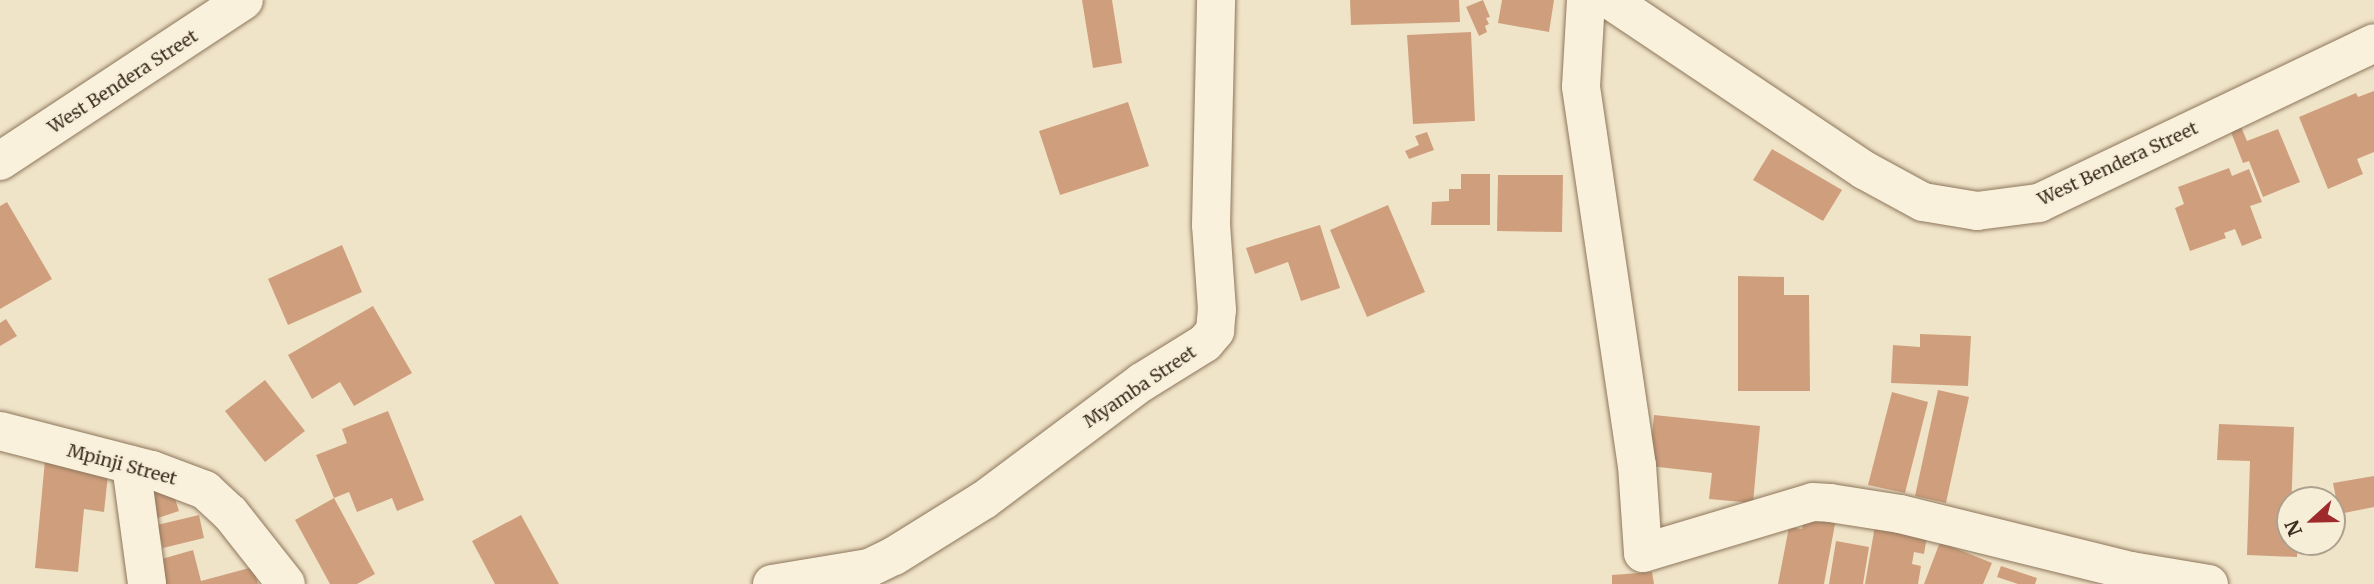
<!DOCTYPE html>
<style>
body{margin:0}
#map{position:relative;width:2374px;height:584px;overflow:hidden;background:#f0e4c8;font-family:Merriweather,serif}
div>[style]{position:absolute}
.building>*{inset:0;background:#cf9f7d}
.roads{filter:drop-shadow(0 0 2px #8d765c) drop-shadow(0 0 2px #8d765c)}
.minor>*{height:38px;margin:-19px;padding:0 19px;transform-origin:19px;border-radius:19px;background:#faf1dc}
span{translate:-50% -50%;white-space:nowrap;text-align:center;line-height:1.15;-webkit-text-stroke:5px #f7eed8;paint-order:stroke}
.street-label{font-size:18px;color:#3d2e20}
.north{position:absolute;left:2276px;top:486px;width:70px;height:70px;box-sizing:border-box;background:#f7eed8;border:2px solid #ada18e;border-radius:50%;rotate:248deg;font-size:19px;font-weight:700;line-height:28px;text-align:center;color:#3d2e20}
.north::after{content:'';display:block;margin:auto;width:24px;height:32px;background:#9e2a2b;clip-path:polygon(50% 0,100% 100%,50% 72%,0 100%)}
</style>
<div id="map">
<div class="building">
<div style="clip-path:polygon(1082px 0,1112px 0,1122px 63px,1093px 68px)"></div>
<div style="clip-path:polygon(1350px 0,1459px 0,1460px 22px,1351px 25px)"></div>
<div style="clip-path:polygon(1483px 0,1490px 17px,1486px 18px,1489px 24px,1485px 26px,1487px 32px,1479px 36px,1466px 7px)"></div>
<div style="clip-path:polygon(1502px 0,1554px 0,1549px 32px,1498px 23px)"></div>
<div style="clip-path:polygon(1471px 32px,1475px 121px,1413px 124px,1407px 35px)"></div>
<div style="clip-path:polygon(2374px 91px,2374px 152px,2357px 159px,2363px 174px,2328px 189px,2299px 117px,2356px 93px,2358px 97px)"></div>
<div style="clip-path:polygon(1128px 102px,1149px 166px,1060px 195px,1039px 131px)"></div>
<div style="clip-path:polygon(2236px 115px,2247px 141px,2278px 129px,2300px 182px,2263px 197px,2249px 161px,2243px 163px,2226px 119px)"></div>
<div style="clip-path:polygon(1427px 132px,1434px 150px,1409px 159px,1405px 151px,1419px 145px,1415px 136px)"></div>
<div style="clip-path:polygon(1772px 149px,1842px 190px,1823px 221px,1753px 180px)"></div>
<div style="clip-path:polygon(2229px 168px,2232px 176px,2249px 169px,2262px 202px,2250px 206px,2262px 238px,2242px 246px,2235px 229px,2224px 233px,2226px 238px,2190px 251px,2175px 208px,2184px 204px,2178px 187px)"></div>
<div style="clip-path:polygon(1461px 174px,1490px 174px,1490px 225px,1431px 225px,1432px 202px,1449px 201px,1449px 189px,1461px 189px)"></div>
<div style="clip-path:polygon(1498px 175px,1563px 175px,1562px 232px,1497px 231px)"></div>
<div style="clip-path:polygon(7px 202px,52px 279px,0 309px,0 206px)"></div>
<div style="clip-path:polygon(1388px 205px,1425px 292px,1367px 317px,1330px 230px)"></div>
<div style="clip-path:polygon(1320px 225px,1340px 288px,1301px 301px,1288px 262px,1255px 274px,1246px 248px)"></div>
<div style="clip-path:polygon(342px 245px,362px 292px,288px 325px,268px 279px)"></div>
<div style="clip-path:polygon(1738px 276px,1784px 277px,1784px 295px,1809px 295px,1810px 391px,1738px 391px)"></div>
<div style="clip-path:polygon(373px 306px,412px 373px,354px 406px,340px 382px,312px 399px,288px 355px)"></div>
<div style="clip-path:polygon(6px 319px,17px 336px,0 346px,0 323px)"></div>
<div style="clip-path:polygon(1920px 334px,1971px 336px,1968px 386px,1891px 383px,1893px 345px,1920px 347px)"></div>
<div style="clip-path:polygon(265px 380px,305px 431px,265px 462px,225px 411px)"></div>
<div style="clip-path:polygon(1938px 390px,1969px 397px,1946px 503px,1915px 496px)"></div>
<div style="clip-path:polygon(1892px 392px,1928px 402px,1905px 493px,1868px 485px)"></div>
<div style="clip-path:polygon(388px 411px,424px 500px,397px 511px,392px 498px,357px 512px,349px 492px,334px 498px,316px 455px,347px 443px,342px 429px)"></div>
<div style="clip-path:polygon(1654px 415px,1760px 426px,1753px 503px,1709px 499px,1712px 473px,1649px 466px)"></div>
<div style="clip-path:polygon(2219px 424px,2294px 427px,2290px 542px,2298px 542px,2297px 557px,2247px 555px,2250px 461px,2217px 460px)"></div>
<div style="clip-path:polygon(45px 460px,109px 466px,104px 512px,84px 509px,78px 572px,35px 568px)"></div>
<div style="clip-path:polygon(2374px 476px,2374px 507px,2339px 514px,2333px 483px)"></div>
<div style="clip-path:polygon(169px 480px,179px 511px,152px 520px,141px 489px)"></div>
<div style="clip-path:polygon(334px 498px,375px 574px,357px 584px,330px 584px,295px 520px)"></div>
<div style="clip-path:polygon(1806px 508px,1837px 513px,1824px 584px,1778px 584px,1789px 527px,1802px 529px)"></div>
<div style="clip-path:polygon(199px 515px,204px 538px,163px 548px,157px 525px)"></div>
<div style="clip-path:polygon(521px 515px,559px 584px,495px 584px,472px 541px)"></div>
<div style="clip-path:polygon(1876px 520px,1928px 530px,1924px 554px,1914px 552px,1912px 564px,1921px 566px,1918px 584px,1865px 584px)"></div>
<div style="clip-path:polygon(1836px 541px,1869px 547px,1863px 584px,1829px 584px)"></div>
<div style="clip-path:polygon(1940px 542px,1992px 563px,1983px 584px,1924px 584px)"></div>
<div style="clip-path:polygon(193px 550px,201px 581px,253px 567px,258px 584px,162px 584px,155px 561px)"></div>
<div style="clip-path:polygon(2001px 566px,2037px 578px,2035px 584px,2018px 584px,1997px 577px)"></div>
<div style="clip-path:polygon(1652px 572px,1654px 584px,1612px 584px,1612px 575px)"></div>
</div>
<div class="roads">
<div class="minor">
<div style="left:1586px;top:0;width:87px;rotate:93.3deg"></div>
<div style="left:1581px;top:87px;width:382px;rotate:81.6deg"></div>
<div style="left:1637px;top:465px;width:88px;rotate:86.1deg"></div>
<div style="left:1643px;top:553px;width:177px;rotate:-16.7deg"></div>
<div style="left:1813px;top:502px;width:17px;rotate:3deg"></div>
<div style="left:1830px;top:503px;width:71px;rotate:8.9deg"></div>
<div style="left:1900px;top:514px;width:238px;rotate:13.9deg"></div>
<div style="left:2131px;top:571px;width:79px;rotate:9.5deg"></div>
<div style="left:1610px;top:0;width:306px;rotate:33.8deg"></div>
<div style="left:1864px;top:170px;width:67px;rotate:28.5deg"></div>
<div style="left:1923px;top:202px;width:55px;rotate:9.5deg"></div>
<div style="left:1977px;top:211px;width:63px;rotate:-7.4deg"></div>
<div style="left:2039px;top:203px;width:371px;rotate:-25.5deg"></div>
<div style="left:0;top:161px;width:292px;rotate:-33.4deg"></div>
<div style="left:0;top:431px;width:157px;rotate:14.4deg"></div>
<div style="left:152px;top:470px;width:57px;rotate:20.7deg"></div>
<div style="left:205px;top:490px;width:34px;rotate:43deg"></div>
<div style="left:230px;top:513px;width:90px;rotate:51.7deg"></div>
<div style="left:131px;top:465px;width:120px;rotate:82.3deg"></div>
<div style="left:772px;top:584px;width:98px;rotate:-9.4deg"></div>
<div style="left:869px;top:568px;width:28px;rotate:-26deg"></div>
<div style="left:894px;top:556px;width:106px;rotate:-31.9deg"></div>
<div style="left:984px;top:500px;width:197px;rotate:-36.8deg"></div>
<div style="left:1142px;top:382px;width:74px;rotate:-31.8deg"></div>
<div style="left:1205px;top:343px;width:16px;rotate:-50deg"></div>
<div style="left:1215px;top:331px;width:21px;rotate:-85deg"></div>
<div style="left:1217px;top:310px;width:85px;rotate:-94deg"></div>
<div style="left:1211px;top:225px;width:225px;rotate:-88.7deg"></div>
</div>
</div>
<div class="street-label">
<span style="left:123px;top:82px;rotate:-33deg">West Bendera Street</span>
<span style="left:2118px;top:164px;rotate:-25deg">West Bendera Street</span>
<span style="left:1140px;top:387px;rotate:-34deg">Myamba Street</span>
<span style="left:122px;top:465px;rotate:15deg">Mpinji Street</span>
</div>
<div class="north">N</div>
</div>
